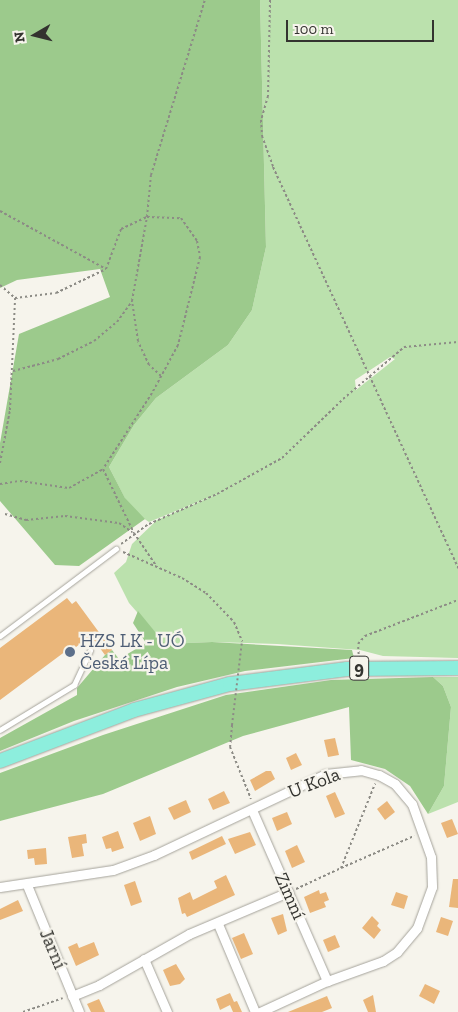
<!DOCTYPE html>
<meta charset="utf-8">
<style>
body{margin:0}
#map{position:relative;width:458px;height:1012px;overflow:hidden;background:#f6f4ec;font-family:"Zilla Slab",serif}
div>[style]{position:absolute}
.green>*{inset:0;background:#bbe1ad}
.forest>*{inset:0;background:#9cca8c}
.building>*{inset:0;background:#eab67a}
.path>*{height:2px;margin-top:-1px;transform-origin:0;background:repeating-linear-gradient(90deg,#8c8b85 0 2.5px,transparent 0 5px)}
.roads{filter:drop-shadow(0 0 1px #a5a39b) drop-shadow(0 0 1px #a5a39b)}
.lane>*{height:4.5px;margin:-2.25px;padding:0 2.25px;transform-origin:2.25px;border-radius:2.25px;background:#fff}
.street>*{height:9px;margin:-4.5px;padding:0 4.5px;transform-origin:4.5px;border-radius:4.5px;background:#fff}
.primary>*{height:14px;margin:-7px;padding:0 7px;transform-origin:7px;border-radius:7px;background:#8deedd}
.path-bridge>*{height:2px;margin-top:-1px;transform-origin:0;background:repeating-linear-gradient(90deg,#8c8b85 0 2.5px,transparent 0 5px)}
.dots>*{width:14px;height:14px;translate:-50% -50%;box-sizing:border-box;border:2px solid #f6f4ec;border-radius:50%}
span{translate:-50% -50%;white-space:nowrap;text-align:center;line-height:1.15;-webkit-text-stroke:4.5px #f6f4ec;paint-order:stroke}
.shield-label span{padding:1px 4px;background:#f6f4ec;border:1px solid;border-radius:4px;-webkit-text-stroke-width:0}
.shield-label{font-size:18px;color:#33332f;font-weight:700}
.service-label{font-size:19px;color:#4e5e75}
.left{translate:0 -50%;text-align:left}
.street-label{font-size:19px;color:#33332f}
.north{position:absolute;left:10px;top:10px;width:50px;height:50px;-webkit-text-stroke:4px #f6f4ec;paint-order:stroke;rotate:262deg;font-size:14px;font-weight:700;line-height:20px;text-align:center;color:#33332f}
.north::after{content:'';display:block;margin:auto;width:18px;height:22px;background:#33332f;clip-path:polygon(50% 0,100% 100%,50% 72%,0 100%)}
.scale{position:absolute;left:286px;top:20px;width:148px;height:22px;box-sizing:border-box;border:2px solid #33332f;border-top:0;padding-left:6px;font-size:15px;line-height:18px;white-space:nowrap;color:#33332f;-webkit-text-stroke:4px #f6f4ec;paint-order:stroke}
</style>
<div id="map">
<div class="green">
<div style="clip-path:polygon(evenodd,260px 0,458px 0,458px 658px,383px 656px,360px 650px,277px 644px,212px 642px,165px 644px,129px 603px,114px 573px,126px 562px,132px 544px,157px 520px,227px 490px,149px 522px,131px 510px,109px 467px,134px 425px,156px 398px,228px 345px,252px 310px,266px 247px,260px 0,390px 357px,395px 359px,356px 390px,355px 380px,390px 357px)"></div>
<div style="clip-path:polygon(433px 677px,458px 677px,458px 802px,428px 814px,444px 786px,451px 707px,443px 686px)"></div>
</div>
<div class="forest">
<div style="clip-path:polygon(0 0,260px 0,266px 247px,252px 310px,228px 345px,156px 398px,134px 425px,109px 467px,125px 498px,145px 519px,79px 566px,55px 565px,0 501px,0 443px,19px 334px,110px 297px,100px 269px,17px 280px,0 288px)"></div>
<div style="clip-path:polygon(138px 611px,165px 644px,212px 642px,352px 650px,354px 658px,245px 671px,177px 687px,74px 721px,0 751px,0 738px,77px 695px,77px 688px,105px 655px,112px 650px,119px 659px,146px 643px,133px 623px)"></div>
<div style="clip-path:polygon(433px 677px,443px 686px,451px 707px,444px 786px,428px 814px,410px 786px,385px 769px,351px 760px,349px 707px,243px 736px,103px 794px,0 821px,0 773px,103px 735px,226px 695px,331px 680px)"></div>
</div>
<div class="building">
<div style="clip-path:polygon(67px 598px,72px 604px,76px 601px,112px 650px,105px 655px,91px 636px,76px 647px,74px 645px,0 700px,0 648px)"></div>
<div style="clip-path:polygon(335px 738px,339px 755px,328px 757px,324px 740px)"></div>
<div style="clip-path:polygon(296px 753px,302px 765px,291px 770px,286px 758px)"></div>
<div style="clip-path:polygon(266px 771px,271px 771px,275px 779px,255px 791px,250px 780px)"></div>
<div style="clip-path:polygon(224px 791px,230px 803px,213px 810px,208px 799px)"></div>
<div style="clip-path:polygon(335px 792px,345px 814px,335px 818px,326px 796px)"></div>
<div style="clip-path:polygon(186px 800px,191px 812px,174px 820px,168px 808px)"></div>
<div style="clip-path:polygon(387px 801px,395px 812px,385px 820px,377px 809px)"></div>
<div style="clip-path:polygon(287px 812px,292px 824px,277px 831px,272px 818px)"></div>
<div style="clip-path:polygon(150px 816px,156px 834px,140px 841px,133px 823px)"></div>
<div style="clip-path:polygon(452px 819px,458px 834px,447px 838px,441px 823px)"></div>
<div style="clip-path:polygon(118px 831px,124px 848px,112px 852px,111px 848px,106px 849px,102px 837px)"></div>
<div style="clip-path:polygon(250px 832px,256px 845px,235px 854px,228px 839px)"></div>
<div style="clip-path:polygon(86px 834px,87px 843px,82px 844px,84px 856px,72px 858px,68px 837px)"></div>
<div style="clip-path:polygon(222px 836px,226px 844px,192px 860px,189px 852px)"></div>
<div style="clip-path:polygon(297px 845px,305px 862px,292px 868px,285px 851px)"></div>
<div style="clip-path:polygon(46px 848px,47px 864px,35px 865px,34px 858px,28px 859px,27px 850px)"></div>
<div style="clip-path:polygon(226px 875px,235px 895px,187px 917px,185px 913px,182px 914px,178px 898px,190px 892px,193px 900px,217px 888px,214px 881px)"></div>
<div style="clip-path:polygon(453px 879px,458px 879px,458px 908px,449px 907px)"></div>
<div style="clip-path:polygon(135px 881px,142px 902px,131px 906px,124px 885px)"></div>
<div style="clip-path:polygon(319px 890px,320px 894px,326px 892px,329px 900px,324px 902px,326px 907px,310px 913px,304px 897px)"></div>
<div style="clip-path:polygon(396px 892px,408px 896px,404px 909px,391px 905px)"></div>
<div style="clip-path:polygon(18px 900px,23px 911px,0 920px,0 909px)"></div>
<div style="clip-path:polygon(283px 914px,287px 931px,278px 935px,271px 918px)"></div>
<div style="clip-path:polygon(372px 916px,379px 923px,377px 926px,381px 930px,374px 939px,362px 928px)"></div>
<div style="clip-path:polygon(441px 917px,453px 921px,448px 936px,436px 932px)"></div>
<div style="clip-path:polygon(244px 933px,253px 954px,241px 959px,232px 938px)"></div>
<div style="clip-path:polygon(335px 935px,340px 947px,328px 952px,323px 940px)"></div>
<div style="clip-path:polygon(94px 942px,99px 955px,76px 966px,68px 947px,77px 943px,79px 948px)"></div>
<div style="clip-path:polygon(176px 964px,185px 979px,180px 984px,170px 986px,163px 970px)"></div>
<div style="clip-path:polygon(425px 984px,440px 991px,434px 1004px,419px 996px)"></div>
<div style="clip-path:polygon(230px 993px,234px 1002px,237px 1001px,242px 1012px,233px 1012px,230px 1005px,220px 1010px,216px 999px)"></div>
<div style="clip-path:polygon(373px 995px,376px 1012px,368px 1012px,363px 1000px)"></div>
<div style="clip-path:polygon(327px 996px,332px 1008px,322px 1012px,288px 1012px)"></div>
<div style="clip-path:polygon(99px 999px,105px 1012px,91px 1012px,87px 1004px)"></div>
</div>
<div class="path">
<div style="left:270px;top:0;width:96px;rotate:91.2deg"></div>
<div style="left:268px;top:96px;width:25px;rotate:106deg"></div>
<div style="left:261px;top:120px;width:16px;rotate:86deg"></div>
<div style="left:262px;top:136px;width:33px;rotate:70deg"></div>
<div style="left:273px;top:167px;width:442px;rotate:65.2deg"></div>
<div style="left:0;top:211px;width:121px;rotate:28.7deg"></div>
<div style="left:0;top:285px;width:20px;rotate:41deg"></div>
<div style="left:15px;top:298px;width:41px;rotate:-7deg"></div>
<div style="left:56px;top:293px;width:55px;rotate:-25.6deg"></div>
<div style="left:106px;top:269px;width:43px;rotate:-69.4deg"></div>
<div style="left:121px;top:229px;width:29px;rotate:-25deg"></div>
<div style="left:147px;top:217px;width:34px;rotate:2deg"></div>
<div style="left:181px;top:218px;width:28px;rotate:55deg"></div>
<div style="left:197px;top:241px;width:16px;rotate:79deg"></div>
<div style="left:200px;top:257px;width:91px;rotate:104deg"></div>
<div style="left:178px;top:345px;width:55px;rotate:118.4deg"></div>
<div style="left:152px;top:393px;width:90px;rotate:122.8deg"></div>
<div style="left:103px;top:469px;width:71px;rotate:64.2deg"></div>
<div style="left:134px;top:533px;width:40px;rotate:56deg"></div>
<div style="left:13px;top:371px;width:47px;rotate:-14.9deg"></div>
<div style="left:58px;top:359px;width:40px;rotate:-26.6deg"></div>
<div style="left:94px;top:341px;width:30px;rotate:-40deg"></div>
<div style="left:117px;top:322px;width:26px;rotate:-54deg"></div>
<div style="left:161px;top:376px;width:16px;rotate:-137deg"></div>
<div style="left:149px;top:365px;width:26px;rotate:-115deg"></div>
<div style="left:138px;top:341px;width:40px;rotate:-98.5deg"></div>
<div style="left:132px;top:301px;width:85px;rotate:-79.9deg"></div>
<div style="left:147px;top:217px;width:42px;rotate:-84.6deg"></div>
<div style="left:151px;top:175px;width:183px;rotate:-72.9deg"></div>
<div style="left:0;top:463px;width:54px;rotate:-79.3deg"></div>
<div style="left:10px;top:410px;width:112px;rotate:-87.4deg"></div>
<div style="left:0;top:484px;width:20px;rotate:-9deg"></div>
<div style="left:20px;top:481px;width:49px;rotate:8.1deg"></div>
<div style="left:69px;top:488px;width:39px;rotate:-29deg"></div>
<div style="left:5px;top:514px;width:22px;rotate:16deg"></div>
<div style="left:26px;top:520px;width:39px;rotate:-6deg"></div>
<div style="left:65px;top:516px;width:54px;rotate:7.4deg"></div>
<div style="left:119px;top:523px;width:16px;rotate:35deg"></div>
<div style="left:121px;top:544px;width:34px;rotate:-36deg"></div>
<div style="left:149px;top:524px;width:74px;rotate:-23.8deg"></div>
<div style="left:217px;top:494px;width:74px;rotate:-29deg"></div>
<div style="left:282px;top:458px;width:85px;rotate:-44deg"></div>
<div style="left:343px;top:399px;width:80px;rotate:-40.4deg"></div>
<div style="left:404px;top:347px;width:54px;rotate:-5.3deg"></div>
<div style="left:123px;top:552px;width:64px;rotate:23.8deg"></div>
<div style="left:182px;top:578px;width:28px;rotate:32deg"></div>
<div style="left:206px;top:593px;width:40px;rotate:46deg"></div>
<div style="left:234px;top:622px;width:21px;rotate:67deg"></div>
<div style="left:359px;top:659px;width:15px;rotate:-94deg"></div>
<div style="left:358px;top:644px;width:11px;rotate:-49deg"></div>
<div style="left:365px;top:636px;width:100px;rotate:-21.2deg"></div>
<div style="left:232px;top:725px;width:22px;rotate:95deg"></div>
<div style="left:230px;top:747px;width:56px;rotate:68deg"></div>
<div style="left:341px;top:868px;width:80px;rotate:-23.7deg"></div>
<div style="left:296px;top:889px;width:50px;rotate:-25deg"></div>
<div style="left:341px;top:868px;width:91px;rotate:-68deg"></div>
<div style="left:23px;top:1012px;width:42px;rotate:-19.3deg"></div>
</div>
<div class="roads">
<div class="lane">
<div style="left:0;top:636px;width:145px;rotate:-36.9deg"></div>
<div style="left:0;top:730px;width:87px;rotate:-31.3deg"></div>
<div style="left:74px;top:685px;width:38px;rotate:-65deg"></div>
</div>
<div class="street">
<div style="left:252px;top:810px;width:187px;rotate:66.3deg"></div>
<div style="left:27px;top:885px;width:137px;rotate:67.7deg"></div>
<div style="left:0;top:887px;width:114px;rotate:-8.6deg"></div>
<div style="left:113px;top:870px;width:44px;rotate:-20.1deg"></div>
<div style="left:154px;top:855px;width:189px;rotate:-25.3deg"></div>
<div style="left:325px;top:774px;width:36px;rotate:-6deg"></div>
<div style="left:361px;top:770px;width:19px;rotate:16deg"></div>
<div style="left:379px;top:775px;width:18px;rotate:29deg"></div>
<div style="left:395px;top:784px;width:26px;rotate:50deg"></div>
<div style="left:412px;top:804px;width:56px;rotate:70.3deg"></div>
<div style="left:431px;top:857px;width:30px;rotate:88deg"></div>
<div style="left:432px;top:887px;width:44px;rotate:110.1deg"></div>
<div style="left:417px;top:928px;width:31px;rotate:130deg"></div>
<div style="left:397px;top:952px;width:17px;rotate:147deg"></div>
<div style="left:383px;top:961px;width:59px;rotate:160.3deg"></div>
<div style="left:327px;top:981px;width:74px;rotate:155.2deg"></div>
<div style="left:218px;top:924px;width:95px;rotate:67.2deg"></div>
<div style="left:144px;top:959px;width:58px;rotate:66.5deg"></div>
<div style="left:72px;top:996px;width:29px;rotate:-22deg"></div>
<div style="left:99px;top:985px;width:103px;rotate:-29.5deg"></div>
<div style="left:189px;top:934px;width:108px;rotate:-23deg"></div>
</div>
<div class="primary">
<div style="left:0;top:761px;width:143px;rotate:-20.8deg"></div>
<div style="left:134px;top:710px;width:99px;rotate:-15.2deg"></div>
<div style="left:230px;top:684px;width:118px;rotate:-7.3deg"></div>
<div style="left:347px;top:669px;width:111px;rotate:-0.5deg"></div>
</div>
</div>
<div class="path-bridge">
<div style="left:232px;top:725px;width:85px;rotate:-83.2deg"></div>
</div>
<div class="dots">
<div style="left:70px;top:652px;background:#5c6f8a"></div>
</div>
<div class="shield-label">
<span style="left:359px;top:668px">9</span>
</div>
<div class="service-label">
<span class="left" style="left:80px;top:652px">HZS LK - UÓ<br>Česká Lípa</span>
</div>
<div class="street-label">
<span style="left:314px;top:783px;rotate:-21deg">U Kola</span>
<span style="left:290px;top:896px;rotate:66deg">Zimní</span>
<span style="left:53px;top:949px;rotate:67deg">Jarní</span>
</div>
<div class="north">N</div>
<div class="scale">100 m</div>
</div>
